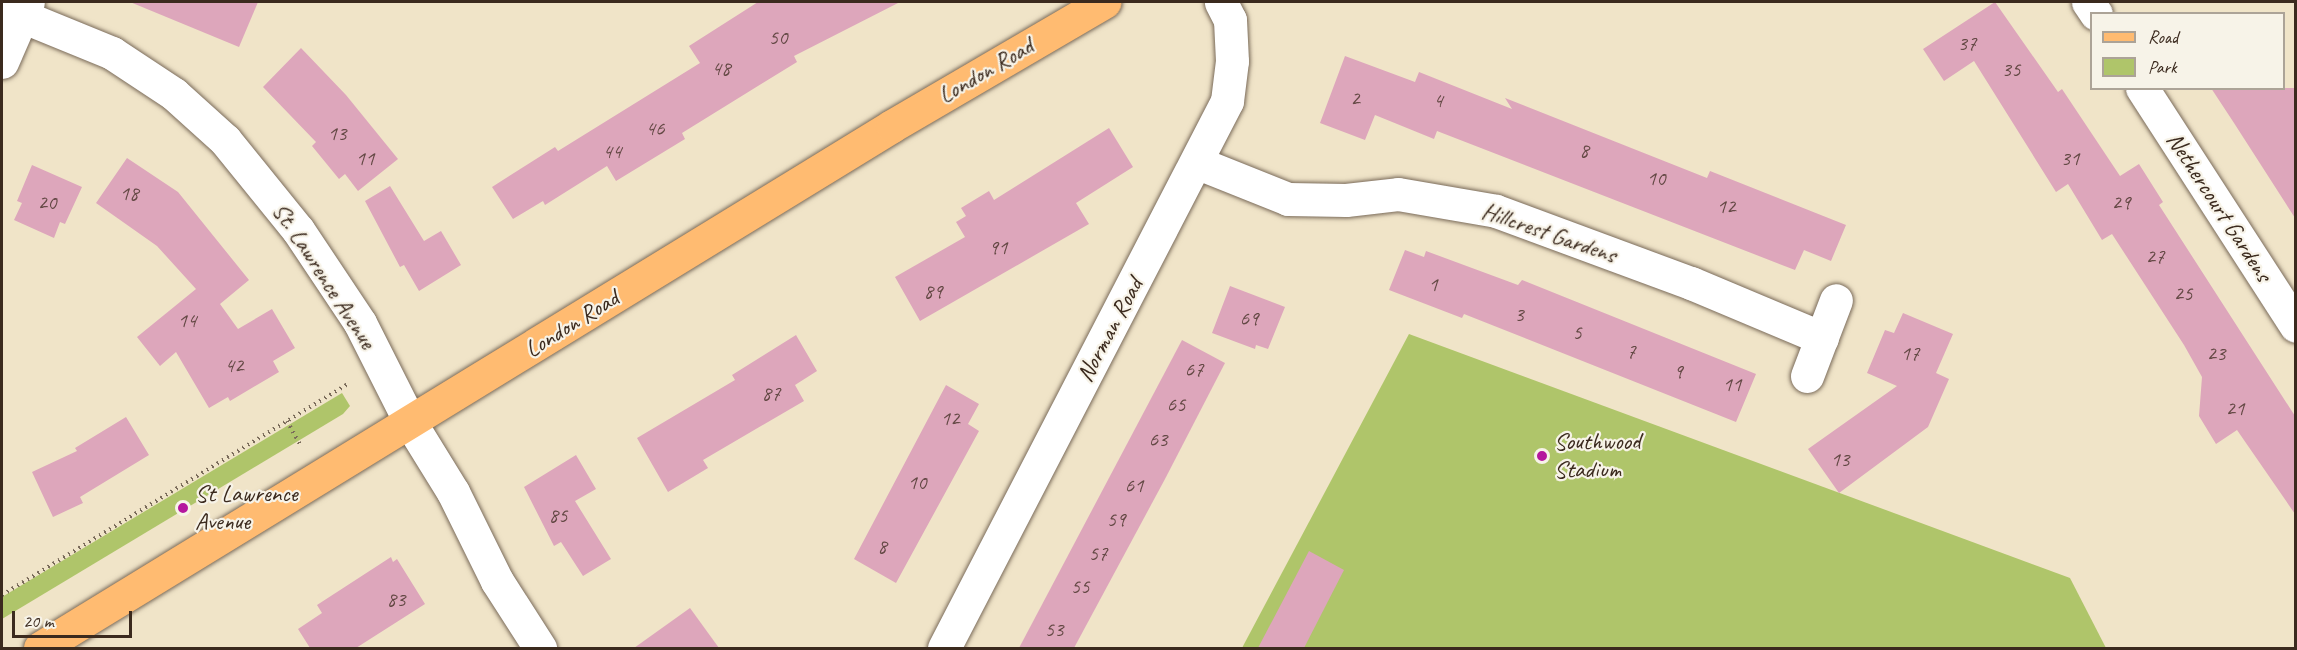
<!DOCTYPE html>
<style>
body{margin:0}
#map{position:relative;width:2297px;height:650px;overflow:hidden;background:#f0e4c8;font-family:Caveat,sans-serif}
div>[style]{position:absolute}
.green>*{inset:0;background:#afc56a}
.building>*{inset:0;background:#dda6bb}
.path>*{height:4px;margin-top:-2px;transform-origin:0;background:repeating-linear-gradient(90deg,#7a6b5a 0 1.5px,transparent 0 6px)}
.roads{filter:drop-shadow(0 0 2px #7a6b5a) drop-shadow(0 0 2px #7a6b5a)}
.minor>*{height:33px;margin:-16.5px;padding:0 16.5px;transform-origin:16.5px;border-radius:16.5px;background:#fff}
.major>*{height:33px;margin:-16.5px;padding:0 16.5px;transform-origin:16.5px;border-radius:16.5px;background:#ffbb71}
.dots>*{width:16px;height:16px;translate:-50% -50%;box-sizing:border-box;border:3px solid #f7f3e8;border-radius:50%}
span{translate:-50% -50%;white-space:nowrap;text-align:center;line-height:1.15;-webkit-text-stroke:4.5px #f7f3e8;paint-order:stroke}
.number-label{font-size:21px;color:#644945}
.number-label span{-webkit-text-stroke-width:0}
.street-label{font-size:24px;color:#3b2a1e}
.poi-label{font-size:24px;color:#3b2a1e}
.left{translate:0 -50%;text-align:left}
.frame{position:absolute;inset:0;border:3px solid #3b2a1e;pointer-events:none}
.legend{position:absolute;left:2090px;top:12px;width:195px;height:78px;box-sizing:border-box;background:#f7f3e8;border:2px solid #aca397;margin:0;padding:8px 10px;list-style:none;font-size:18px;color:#3b2a1e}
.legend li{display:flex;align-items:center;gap:12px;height:30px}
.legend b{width:30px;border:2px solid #aca397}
.scale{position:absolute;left:12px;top:611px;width:120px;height:27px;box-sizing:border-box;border:3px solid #3b2a1e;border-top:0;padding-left:8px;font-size:18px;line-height:21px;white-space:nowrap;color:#3b2a1e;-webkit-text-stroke:4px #f7f3e8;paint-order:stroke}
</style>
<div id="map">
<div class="green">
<div style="clip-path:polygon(1409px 334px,2070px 578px,2106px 648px,1242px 648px)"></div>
<div style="clip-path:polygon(342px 393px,350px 406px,343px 414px,2px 619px,2px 597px)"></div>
</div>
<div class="building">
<div style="clip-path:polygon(130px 2px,258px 2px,239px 47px)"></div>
<div style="clip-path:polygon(758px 2px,900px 2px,794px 56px,797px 62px,682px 133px,685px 139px,616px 181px,607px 166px,545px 205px,543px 201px,513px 219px,492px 187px,555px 147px,558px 151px,700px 63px,689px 46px)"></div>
<div style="clip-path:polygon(1995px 2px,2058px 92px,2062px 89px,2120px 176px,2139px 164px,2163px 202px,2159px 205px,2295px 416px,2295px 514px,2237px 430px,2216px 444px,2199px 416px,2202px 377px,2184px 345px,2112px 234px,2102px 240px,2068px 184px,2056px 192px,1974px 61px,1944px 81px,1923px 49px)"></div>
<div style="clip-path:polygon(301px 48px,346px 95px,398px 159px,358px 191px,345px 174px,339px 179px,312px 146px,316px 142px,263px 87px)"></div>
<div style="clip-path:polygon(1345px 56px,1415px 82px,1419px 72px,1512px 109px,1505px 98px,1707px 178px,1710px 171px,1846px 225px,1831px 261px,1804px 250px,1795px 270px,1437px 131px,1434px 139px,1375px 115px,1365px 140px,1320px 123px)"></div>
<div style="clip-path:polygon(2211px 88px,2295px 88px,2295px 218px,2234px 123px)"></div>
<div style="clip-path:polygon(1109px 128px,1133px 167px,1076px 203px,1089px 224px,920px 321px,895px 277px,965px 237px,956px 222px,966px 216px,961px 208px,989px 191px,994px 200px)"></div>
<div style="clip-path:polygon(127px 158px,178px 192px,249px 280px,220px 304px,238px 329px,272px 309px,295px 348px,273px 361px,279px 372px,230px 401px,228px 397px,209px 408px,176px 352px,160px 366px,137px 337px,196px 289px,157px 246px,96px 203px)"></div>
<div style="clip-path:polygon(32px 165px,82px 187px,65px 224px,60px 222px,54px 238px,14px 220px,22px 203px,17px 201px)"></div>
<div style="clip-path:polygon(390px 186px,424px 241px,441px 231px,461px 265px,419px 291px,404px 265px,400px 267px,365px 201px)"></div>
<div style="clip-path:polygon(1405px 250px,1424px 257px,1426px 251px,1518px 285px,1522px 280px,1756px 374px,1736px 422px,1464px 314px,1462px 318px,1389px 290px)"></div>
<div style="clip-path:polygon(1230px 286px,1285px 307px,1268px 349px,1256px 345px,1255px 349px,1212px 333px)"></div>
<div style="clip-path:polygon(1903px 313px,1953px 334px,1936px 373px,1949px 379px,1928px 427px,1839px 493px,1808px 449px,1897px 386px,1867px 373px,1885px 330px,1894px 333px)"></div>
<div style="clip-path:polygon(796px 335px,817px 371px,795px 385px,804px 401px,703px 460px,708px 468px,668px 492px,637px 438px,735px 380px,732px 375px)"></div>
<div style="clip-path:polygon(1182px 340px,1225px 363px,1165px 479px,1074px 648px,1019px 648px)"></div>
<div style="clip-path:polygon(946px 385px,979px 404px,968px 424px,979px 431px,896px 583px,854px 559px)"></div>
<div style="clip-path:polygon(126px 417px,149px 455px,80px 497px,83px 503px,53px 517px,32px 472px,77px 451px,75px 448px)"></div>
<div style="clip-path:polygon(576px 455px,596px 489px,575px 501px,611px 559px,583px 576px,561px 542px,554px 546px,524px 487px)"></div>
<div style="clip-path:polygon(1309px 551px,1344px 570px,1304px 648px,1258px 648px)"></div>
<div style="clip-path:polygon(391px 557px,393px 562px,397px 559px,425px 604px,356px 648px,310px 648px,298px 629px,322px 613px,317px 605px)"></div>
<div style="clip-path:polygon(690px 608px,719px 648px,634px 648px)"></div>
</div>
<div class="path">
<div style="left:287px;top:421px;width:26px;rotate:61deg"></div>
<div style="left:2px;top:595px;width:407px;rotate:-31.4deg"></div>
</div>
<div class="roads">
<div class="minor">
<div style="left:2088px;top:2px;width:14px;rotate:56deg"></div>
<div style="left:2px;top:8px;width:119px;rotate:22.2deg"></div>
<div style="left:112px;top:53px;width:74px;rotate:33.5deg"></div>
<div style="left:174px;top:94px;width:69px;rotate:42deg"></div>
<div style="left:225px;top:140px;width:116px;rotate:51deg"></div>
<div style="left:298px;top:230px;width:112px;rotate:56.3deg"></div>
<div style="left:360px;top:323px;width:113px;rotate:63.2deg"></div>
<div style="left:411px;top:424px;width:80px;rotate:58.3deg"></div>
<div style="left:453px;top:492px;width:99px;rotate:63.7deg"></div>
<div style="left:497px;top:581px;width:80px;rotate:57.3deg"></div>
<div style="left:2px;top:62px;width:65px;rotate:-66.6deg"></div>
<div style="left:2142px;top:88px;width:283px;rotate:57.1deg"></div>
<div style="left:1198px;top:163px;width:97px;rotate:21.8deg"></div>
<div style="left:1288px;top:199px;width:58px;rotate:1deg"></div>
<div style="left:1346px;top:200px;width:52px;rotate:-6.6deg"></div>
<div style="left:1398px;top:194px;width:99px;rotate:9.8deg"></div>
<div style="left:1496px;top:211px;width:208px;rotate:20.3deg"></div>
<div style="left:1691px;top:283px;width:142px;rotate:22.8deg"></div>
<div style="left:1807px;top:376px;width:81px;rotate:-69.1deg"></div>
<div style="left:944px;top:648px;width:616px;rotate:-62.64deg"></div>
<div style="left:1227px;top:101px;width:40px;rotate:-82.9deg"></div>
<div style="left:1232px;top:61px;width:41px;rotate:-92.8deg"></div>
<div style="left:1230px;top:20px;width:20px;rotate:-117deg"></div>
</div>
<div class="major">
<div style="left:40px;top:648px;width:999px;rotate:-31.49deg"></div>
<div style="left:892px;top:126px;width:246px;rotate:-30.3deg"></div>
</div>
</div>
<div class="dots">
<div style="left:1542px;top:456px;background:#b5179e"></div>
<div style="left:183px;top:508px;background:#b5179e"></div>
</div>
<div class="number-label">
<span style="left:778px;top:37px">50</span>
<span style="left:1967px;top:43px">37</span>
<span style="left:721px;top:68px">48</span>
<span style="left:2011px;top:69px">35</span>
<span style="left:1355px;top:98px">2</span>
<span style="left:1438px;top:100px">4</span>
<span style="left:655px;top:128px">46</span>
<span style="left:337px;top:133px">13</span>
<span style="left:1584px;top:150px">8</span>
<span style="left:612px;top:151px">44</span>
<span style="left:365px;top:158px">11</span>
<span style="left:2070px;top:158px">31</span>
<span style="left:1656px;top:178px">10</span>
<span style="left:129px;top:193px">18</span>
<span style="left:47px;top:202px">20</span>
<span style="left:2121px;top:202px">29</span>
<span style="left:1726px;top:206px">12</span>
<span style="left:998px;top:247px">91</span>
<span style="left:2155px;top:256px">27</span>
<span style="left:1433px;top:284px">1</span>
<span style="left:933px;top:291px">89</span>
<span style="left:2183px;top:293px">25</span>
<span style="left:1519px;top:314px">3</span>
<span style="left:1249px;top:318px">69</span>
<span style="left:187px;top:320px">14</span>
<span style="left:1577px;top:332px">5</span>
<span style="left:1631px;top:351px">7</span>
<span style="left:1910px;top:353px">17</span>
<span style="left:2216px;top:353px">23</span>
<span style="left:234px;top:365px">42</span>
<span style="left:1194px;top:369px">67</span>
<span style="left:1678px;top:371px">9</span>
<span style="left:1732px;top:384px">11</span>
<span style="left:771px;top:393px">87</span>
<span style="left:1176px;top:404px">65</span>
<span style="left:2235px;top:408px">21</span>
<span style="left:950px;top:418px">12</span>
<span style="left:1158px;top:439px">63</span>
<span style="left:1840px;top:459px">13</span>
<span style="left:917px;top:482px">10</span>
<span style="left:1134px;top:485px">61</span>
<span style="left:558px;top:515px">85</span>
<span style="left:1116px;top:519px">59</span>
<span style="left:882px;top:546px">8</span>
<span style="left:1098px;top:553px">57</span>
<span style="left:1080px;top:586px">55</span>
<span style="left:396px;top:599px">83</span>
<span style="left:1054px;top:629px">53</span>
</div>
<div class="street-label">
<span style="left:986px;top:71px;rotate:-30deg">London Road</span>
<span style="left:2219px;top:207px;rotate:57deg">Nethercourt Gardens</span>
<span style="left:1549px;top:233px;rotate:19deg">Hillcrest Gardens</span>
<span style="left:324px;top:276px;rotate:57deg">St. Lawrence Avenue</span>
<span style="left:572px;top:324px;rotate:-32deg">London Road</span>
<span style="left:1110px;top:330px;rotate:-62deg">Norman Road</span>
</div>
<div class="poi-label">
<span class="left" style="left:1554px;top:456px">Southwood<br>Stadium</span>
<span class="left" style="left:195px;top:508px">St Lawrence<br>Avenue</span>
</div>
<div class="frame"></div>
<ul class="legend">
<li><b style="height:8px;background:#ffbb71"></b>Road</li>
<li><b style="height:16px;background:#afc56a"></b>Park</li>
</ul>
<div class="scale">20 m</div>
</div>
